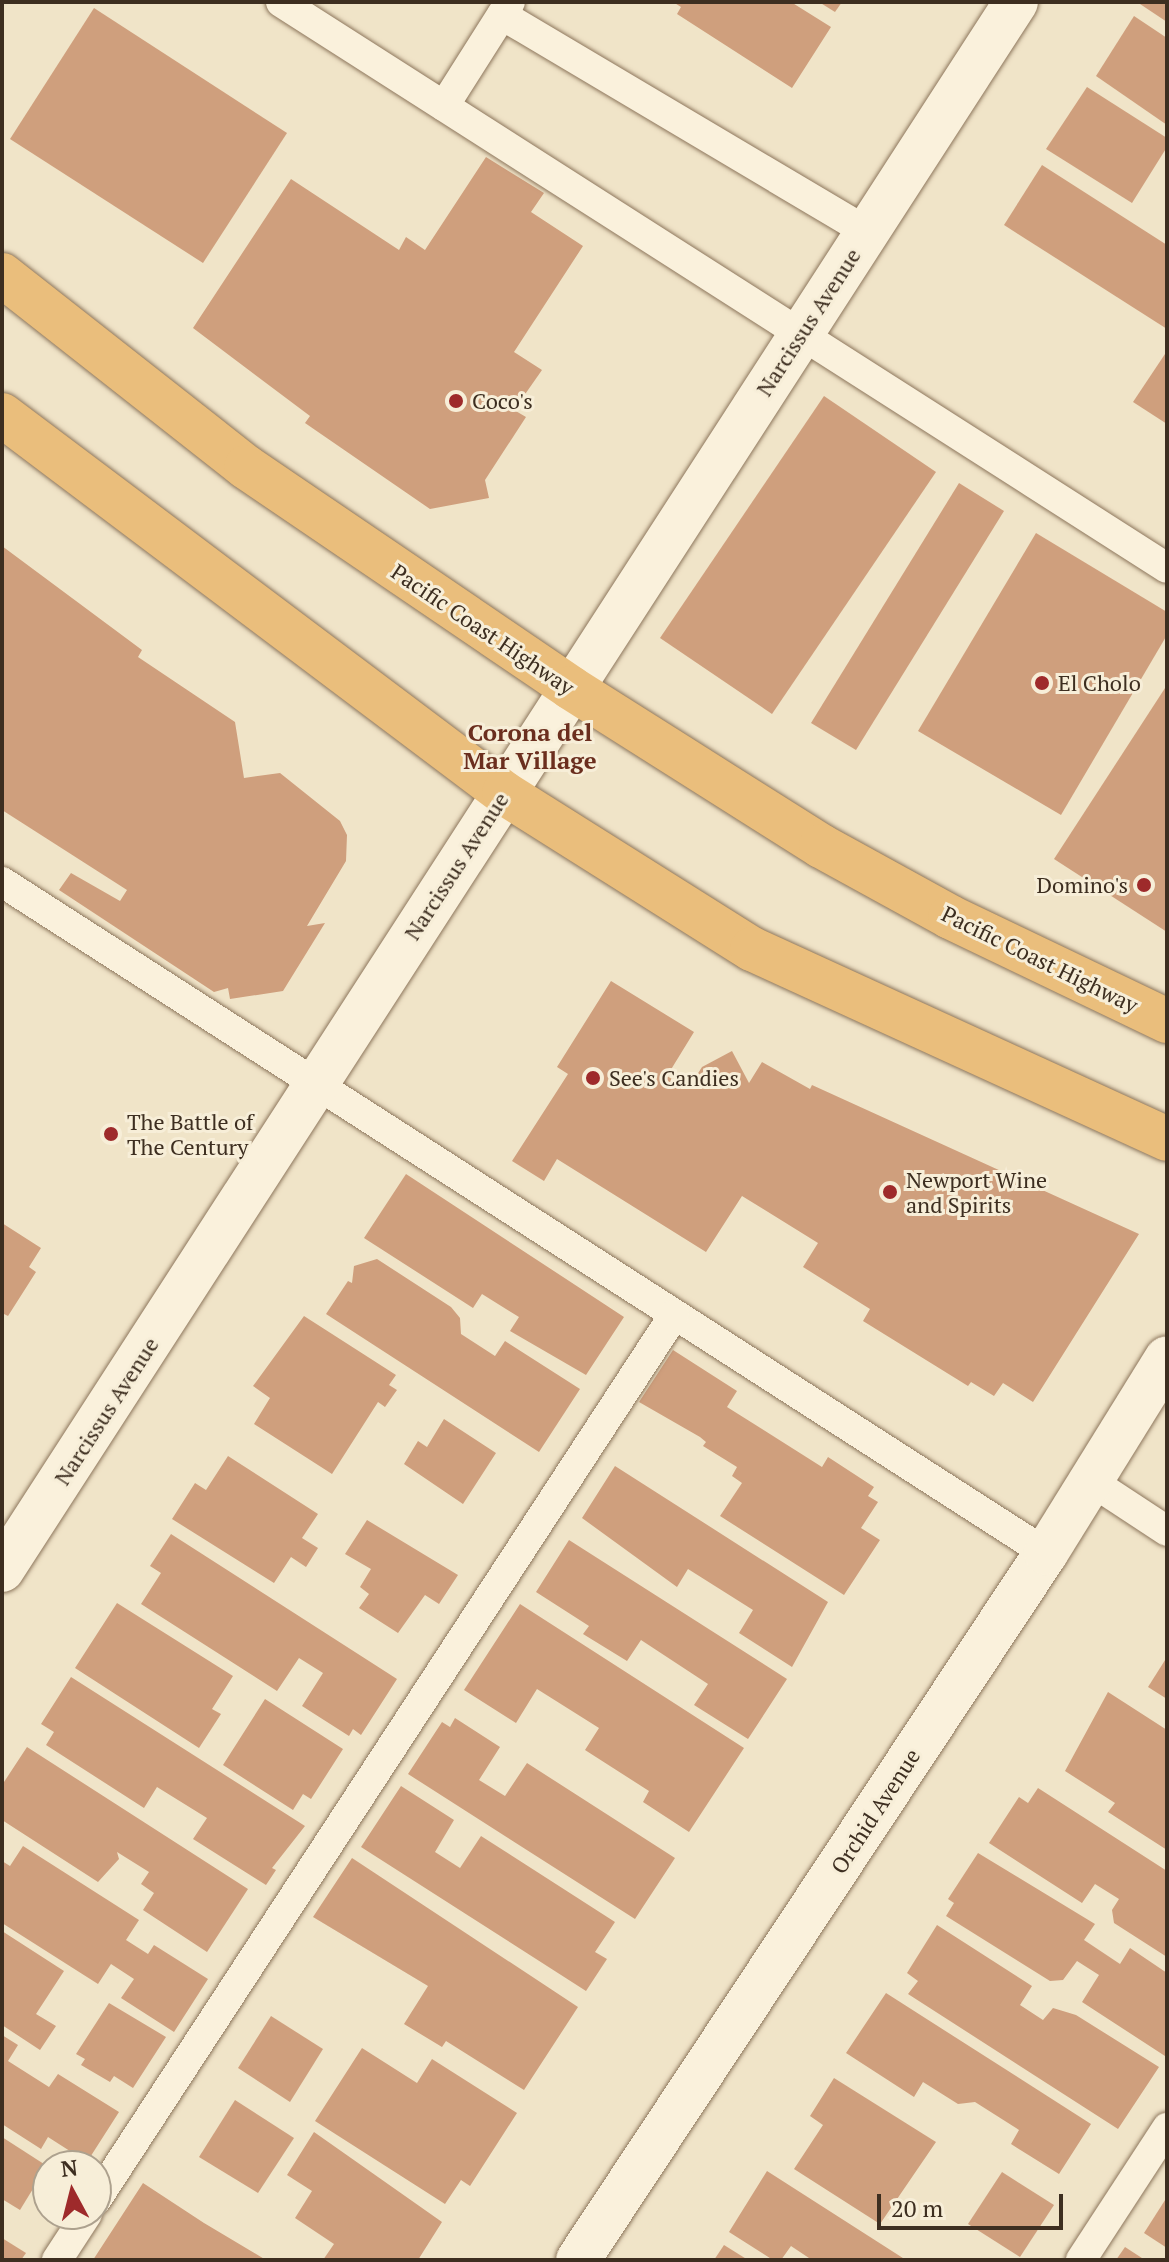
<!DOCTYPE html>
<style>
body{margin:0}
#map{position:relative;width:1169px;height:2262px;overflow:hidden;background:#f0e4c8;font-family:"PT Serif",serif}
div>[style]{position:absolute}
.building>*{inset:0;background:#cf9f7d}
.roads{filter:drop-shadow(0 0 2px #8d765c) drop-shadow(0 0 2px #8d765c)}
.service>*{height:30px;margin:-15px;padding:0 15px;transform-origin:15px;border-radius:15px;background:#faf1dc}
.minor>*{height:44px;margin:-22px;padding:0 22px;transform-origin:22px;border-radius:22px;background:#faf1dc}
.trunk>*{height:44px;margin:-22px;padding:0 22px;transform-origin:22px;border-radius:22px;background:#eabe7c}
.dots>*{width:22px;height:22px;translate:-50% -50%;box-sizing:border-box;border:4px solid #f7eed8;border-radius:50%}
span{translate:-50% -50%;white-space:nowrap;text-align:center;line-height:1.15;-webkit-text-stroke:6px #f7eed8;paint-order:stroke}
.street-label{font-size:22px;color:#3d2e20}
.poi-label{font-size:22px;color:#3d2e20}
.left{translate:0 -50%;text-align:left}
.right{translate:-100% -50%;text-align:right}
.neighbourhood-label{font-size:24px;color:#6b2e1e;font-weight:700}
.frame{position:absolute;inset:0;border:4px solid #3d2e20;pointer-events:none}
.north{position:absolute;left:32px;top:2150px;width:80px;height:80px;box-sizing:border-box;background:#f7eed8;border:2px solid #ada18e;border-radius:50%;rotate:353deg;font-size:22px;font-weight:700;line-height:32px;text-align:center;color:#3d2e20}
.north::after{content:'';display:block;margin:auto;width:28px;height:36px;background:#9e2a2b;clip-path:polygon(50% 0,100% 100%,50% 72%,0 100%)}
.scale{position:absolute;left:877px;top:2194px;width:186px;height:36px;box-sizing:border-box;border:4px solid #3d2e20;border-top:0;padding-left:10px;font-size:24px;line-height:28px;white-space:nowrap;color:#3d2e20;-webkit-text-stroke:6px #f7eed8;paint-order:stroke}
</style>
<div id="map">
<div class="building">
<div style="clip-path:polygon(673px 2px,791px 2px,831px 27px,792px 88px,677px 14px,681px 7px)"></div>
<div style="clip-path:polygon(819px 2px,842px 2px,835px 12px)"></div>
<div style="clip-path:polygon(1141px 2px,1167px 2px,1167px 22px,1140px 4px)"></div>
<div style="clip-path:polygon(94px 8px,287px 133px,203px 263px,10px 139px)"></div>
<div style="clip-path:polygon(1134px 16px,1167px 38px,1167px 125px,1096px 76px)"></div>
<div style="clip-path:polygon(1087px 87px,1167px 138px,1167px 147px,1132px 203px,1046px 149px)"></div>
<div style="clip-path:polygon(486px 157px,544px 193px,531px 212px,583px 246px,514px 352px,542px 370px,514px 410px,526px 417px,485px 480px,489px 498px,430px 509px,305px 423px,310px 416px,193px 328px,291px 179px,399px 250px,406px 237px,425px 250px)"></div>
<div style="clip-path:polygon(1042px 165px,1167px 245px,1167px 329px,1004px 225px)"></div>
<div style="clip-path:polygon(1167px 351px,1167px 424px,1133px 402px)"></div>
<div style="clip-path:polygon(824px 396px,936px 472px,772px 714px,660px 638px)"></div>
<div style="clip-path:polygon(959px 483px,1004px 511px,856px 750px,811px 723px)"></div>
<div style="clip-path:polygon(1036px 533px,1167px 612px,1167px 635px,1061px 815px,918px 731px)"></div>
<div style="clip-path:polygon(2px 546px,142px 650px,138px 657px,235px 722px,244px 778px,280px 773px,340px 821px,347px 835px,346px 861px,307px 926px,325px 923px,283px 991px,230px 999px,228px 988px,214px 992px,59px 890px,71px 873px,120px 901px,127px 890px,2px 810px)"></div>
<div style="clip-path:polygon(1167px 685px,1167px 932px,1054px 859px)"></div>
<div style="clip-path:polygon(611px 981px,694px 1032px,667px 1076px,688px 1089px,702px 1067px,732px 1051px,749px 1083px,762px 1062px,810px 1089px,812px 1085px,1139px 1234px,1033px 1402px,1003px 1383px,994px 1396px,971px 1382px,968px 1386px,863px 1321px,870px 1309px,803px 1267px,818px 1243px,742px 1196px,706px 1252px,557px 1159px,544px 1181px,512px 1161px,568px 1074px,557px 1067px)"></div>
<div style="clip-path:polygon(406px 1174px,624px 1317px,586px 1375px,510px 1331px,519px 1317px,482px 1294px,473px 1308px,364px 1238px)"></div>
<div style="clip-path:polygon(2px 1223px,41px 1248px,29px 1267px,36px 1272px,8px 1316px,2px 1313px)"></div>
<div style="clip-path:polygon(377px 1259px,451px 1307px,460px 1318px,461px 1334px,495px 1356px,505px 1341px,580px 1389px,539px 1452px,326px 1314px,348px 1281px,352px 1283px,354px 1266px)"></div>
<div style="clip-path:polygon(304px 1316px,396px 1375px,389px 1385px,397px 1390px,385px 1407px,378px 1402px,332px 1474px,254px 1424px,270px 1398px,253px 1386px)"></div>
<div style="clip-path:polygon(673px 1350px,737px 1391px,727px 1407px,822px 1467px,828px 1457px,874px 1487px,868px 1496px,878px 1502px,861px 1528px,880px 1540px,844px 1595px,720px 1516px,742px 1483px,732px 1476px,737px 1467px,703px 1446px,706px 1442px,700px 1437px,639px 1402px)"></div>
<div style="clip-path:polygon(444px 1419px,496px 1453px,463px 1504px,404px 1464px,418px 1441px,427px 1447px)"></div>
<div style="clip-path:polygon(228px 1456px,318px 1514px,302px 1538px,318px 1548px,306px 1567px,291px 1557px,274px 1583px,172px 1519px,195px 1483px,206px 1490px)"></div>
<div style="clip-path:polygon(615px 1466px,828px 1602px,792px 1667px,739px 1633px,753px 1610px,688px 1569px,677px 1587px,582px 1518px)"></div>
<div style="clip-path:polygon(367px 1520px,458px 1575px,439px 1604px,425px 1595px,398px 1633px,359px 1608px,369px 1594px,360px 1587px,371px 1569px,345px 1554px)"></div>
<div style="clip-path:polygon(171px 1534px,397px 1679px,361px 1735px,353px 1729px,349px 1736px,302px 1706px,323px 1673px,299px 1658px,277px 1691px,141px 1604px,161px 1573px,150px 1566px)"></div>
<div style="clip-path:polygon(569px 1540px,787px 1679px,748px 1739px,694px 1705px,708px 1684px,641px 1640px,627px 1661px,583px 1634px,589px 1626px,536px 1592px)"></div>
<div style="clip-path:polygon(117px 1603px,233px 1676px,212px 1709px,221px 1714px,199px 1748px,75px 1668px)"></div>
<div style="clip-path:polygon(520px 1604px,744px 1748px,689px 1832px,643px 1802px,649px 1791px,585px 1750px,599px 1728px,537px 1689px,516px 1723px,464px 1690px)"></div>
<div style="clip-path:polygon(1167px 1657px,1167px 1699px,1148px 1687px)"></div>
<div style="clip-path:polygon(71px 1677px,305px 1826px,272px 1868px,276px 1870px,266px 1885px,193px 1839px,207px 1818px,157px 1787px,144px 1808px,46px 1745px,54px 1732px,41px 1724px)"></div>
<div style="clip-path:polygon(1108px 1692px,1167px 1730px,1167px 1850px,1108px 1812px,1115px 1803px,1065px 1771px)"></div>
<div style="clip-path:polygon(265px 1699px,343px 1749px,311px 1799px,303px 1794px,293px 1810px,223px 1765px)"></div>
<div style="clip-path:polygon(455px 1718px,500px 1747px,479px 1780px,505px 1796px,527px 1763px,675px 1858px,635px 1919px,408px 1774px,442px 1722px,450px 1727px)"></div>
<div style="clip-path:polygon(27px 1747px,248px 1889px,207px 1952px,143px 1910px,154px 1893px,141px 1884px,149px 1872px,117px 1852px,119px 1859px,98px 1882px,2px 1820px,4px 1782px)"></div>
<div style="clip-path:polygon(401px 1786px,454px 1820px,435px 1852px,460px 1868px,481px 1836px,615px 1922px,595px 1952px,607px 1959px,586px 1991px,361px 1847px)"></div>
<div style="clip-path:polygon(1038px 1788px,1167px 1871px,1167px 1957px,1114px 1923px,1112px 1910px,1119px 1899px,1095px 1884px,1082px 1903px,989px 1843px,1019px 1797px,1028px 1803px)"></div>
<div style="clip-path:polygon(23px 1846px,139px 1920px,126px 1940px,148px 1954px,154px 1945px,208px 1979px,174px 2032px,121px 1998px,134px 1979px,111px 1964px,98px 1984px,2px 1923px,2px 1861px,10px 1866px)"></div>
<div style="clip-path:polygon(978px 1853px,1095px 1924px,1084px 1940px,1120px 1964px,1130px 1948px,1167px 1973px,1165px 2056px,1082px 2002px,1099px 1975px,1077px 1961px,1063px 1980px,1050px 1981px,946px 1916px,954px 1903px,948px 1899px)"></div>
<div style="clip-path:polygon(352px 1858px,578px 2007px,524px 2090px,446px 2041px,442px 2047px,404px 2024px,428px 1986px,313px 1917px)"></div>
<div style="clip-path:polygon(937px 1925px,1032px 1986px,1020px 2005px,1043px 2020px,1053px 2008px,1076px 2015px,1159px 2067px,1118px 2129px,908px 1994px,918px 1981px,907px 1973px)"></div>
<div style="clip-path:polygon(2px 1931px,64px 1971px,36px 2014px,56px 2026px,40px 2050px,2px 2025px)"></div>
<div style="clip-path:polygon(886px 1993px,1091px 2124px,1059px 2174px,1011px 2144px,1019px 2130px,975px 2102px,958px 2104px,923px 2082px,914px 2097px,846px 2053px)"></div>
<div style="clip-path:polygon(109px 2003px,166px 2037px,133px 2088px,114px 2076px,110px 2082px,81px 2065px,85px 2059px,76px 2054px)"></div>
<div style="clip-path:polygon(271px 2016px,323px 2049px,290px 2102px,238px 2068px)"></div>
<div style="clip-path:polygon(2px 2035px,18px 2045px,8px 2061px,49px 2087px,58px 2074px,119px 2112px,87px 2162px,48px 2137px,41px 2149px,2px 2124px)"></div>
<div style="clip-path:polygon(362px 2048px,417px 2083px,432px 2059px,517px 2113px,470px 2186px,461px 2180px,445px 2204px,315px 2121px)"></div>
<div style="clip-path:polygon(834px 2078px,936px 2142px,880px 2224px,794px 2169px,823px 2125px,810px 2116px)"></div>
<div style="clip-path:polygon(235px 2100px,294px 2138px,258px 2193px,199px 2157px)"></div>
<div style="clip-path:polygon(314px 2132px,442px 2222px,418px 2260px,323px 2260px,334px 2244px,295px 2218px,312px 2191px,287px 2175px)"></div>
<div style="clip-path:polygon(2px 2137px,47px 2166px,20px 2210px,2px 2199px)"></div>
<div style="clip-path:polygon(767px 2171px,906px 2260px,812px 2260px,791px 2246px,781px 2260px,773px 2260px,729px 2232px)"></div>
<div style="clip-path:polygon(1002px 2172px,1054px 2205px,1020px 2257px,968px 2224px)"></div>
<div style="clip-path:polygon(143px 2183px,204px 2223px,266px 2260px,93px 2260px)"></div>
<div style="clip-path:polygon(1167px 2197px,1167px 2248px,1144px 2233px)"></div>
<div style="clip-path:polygon(2px 2238px,26px 2253px,21px 2260px,2px 2260px)"></div>
<div style="clip-path:polygon(724px 2245px,748px 2260px,714px 2260px)"></div>
<div style="clip-path:polygon(1125px 2247px,1145px 2260px,1116px 2260px)"></div>
</div>
<div class="roads">
<div class="service">
<div style="left:281px;top:2px;width:1051px;rotate:32.57deg"></div>
<div style="left:502px;top:15px;width:425px;rotate:30.7deg"></div>
<div style="left:444px;top:106px;width:123px;rotate:-57.6deg"></div>
<div style="left:2px;top:882px;width:1241px;rotate:32.73deg"></div>
<div style="left:1091px;top:1481px;width:91px;rotate:33.3deg"></div>
<div style="left:96px;top:2200px;width:1057px;rotate:-56.85deg"></div>
<div style="left:57px;top:2260px;width:55px;rotate:-56.9deg"></div>
<div style="left:1081px;top:2260px;width:158px;rotate:-56.9deg"></div>
</div>
<div class="minor">
<div style="left:2px;top:1570px;width:1867px;rotate:-57.11deg"></div>
<div style="left:578px;top:2260px;width:848px;rotate:-56.5deg"></div>
<div style="left:1046px;top:1553px;width:229px;rotate:-58.2deg"></div>
</div>
<div class="trunk">
<div style="left:2px;top:275px;width:310px;rotate:38.2deg"></div>
<div style="left:246px;top:467px;width:393px;rotate:34.2deg"></div>
<div style="left:571px;top:688px;width:296px;rotate:32.3deg"></div>
<div style="left:821px;top:846px;width:147px;rotate:28.8deg"></div>
<div style="left:950px;top:917px;width:241px;rotate:25.6deg"></div>
<div style="left:2px;top:415px;width:628px;rotate:36.98deg"></div>
<div style="left:504px;top:793px;width:293px;rotate:32.2deg"></div>
<div style="left:752px;top:949px;width:456px;rotate:24.6deg"></div>
</div>
</div>
<div class="dots">
<div style="left:456px;top:401px;background:#9e2a2b"></div>
<div style="left:1042px;top:683px;background:#9e2a2b"></div>
<div style="left:1144px;top:885px;background:#9e2a2b"></div>
<div style="left:593px;top:1078px;background:#9e2a2b"></div>
<div style="left:111px;top:1134px;background:#9e2a2b"></div>
<div style="left:890px;top:1192px;background:#9e2a2b"></div>
</div>
<div class="street-label">
<span style="left:808px;top:322px;rotate:-57deg">Narcissus Avenue</span>
<span style="left:483px;top:629px;rotate:34deg">Pacific Coast Highway</span>
<span style="left:456px;top:866px;rotate:-57deg">Narcissus Avenue</span>
<span style="left:1040px;top:959px;rotate:26deg">Pacific Coast Highway</span>
<span style="left:106px;top:1411px;rotate:-57deg">Narcissus Avenue</span>
<span style="left:875px;top:1811px;rotate:-57deg">Orchid Avenue</span>
</div>
<div class="poi-label">
<span class="left" style="left:472px;top:401px">Coco's</span>
<span class="left" style="left:1058px;top:683px">El Cholo</span>
<span class="right" style="left:1128px;top:885px">Domino's</span>
<span class="left" style="left:609px;top:1078px">See's Candies</span>
<span class="left" style="left:127px;top:1134px">The Battle of<br>The Century</span>
<span class="left" style="left:906px;top:1192px">Newport Wine<br>and Spirits</span>
</div>
<div class="neighbourhood-label">
<span style="left:530px;top:747px">Corona del<br>Mar Village</span>
</div>
<div class="frame"></div>
<div class="north">N</div>
<div class="scale">20 m</div>
</div>
